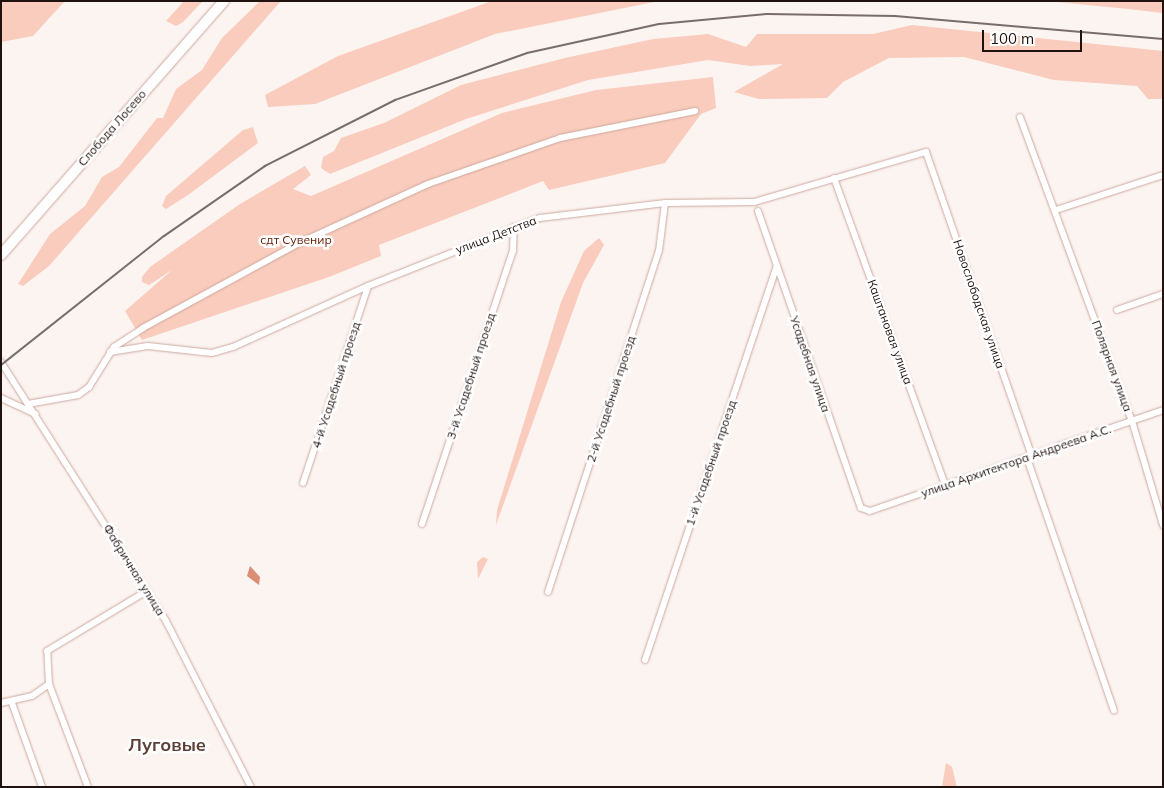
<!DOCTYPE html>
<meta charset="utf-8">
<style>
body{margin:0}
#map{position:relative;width:1164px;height:788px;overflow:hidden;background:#fcf4f1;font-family:Mulish,sans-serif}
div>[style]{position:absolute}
.green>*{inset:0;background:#faccbd}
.water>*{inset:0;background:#db8e75}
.roads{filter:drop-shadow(0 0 1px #cda89d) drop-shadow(0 0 1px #cda89d)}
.minor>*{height:6px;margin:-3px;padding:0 3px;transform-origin:3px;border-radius:3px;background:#fff}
.primary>*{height:10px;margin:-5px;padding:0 5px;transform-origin:5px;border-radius:5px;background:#fff}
.rail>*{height:2px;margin:-1px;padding:0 1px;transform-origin:1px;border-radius:1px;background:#786d6a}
span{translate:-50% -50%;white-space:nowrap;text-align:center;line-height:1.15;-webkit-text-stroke:5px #fff;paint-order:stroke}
.street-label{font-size:12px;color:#20130f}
.park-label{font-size:12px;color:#621d03}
.district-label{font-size:18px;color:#5e3f35;font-weight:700}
.frame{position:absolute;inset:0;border:2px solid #20130f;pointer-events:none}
.scale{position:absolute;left:982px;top:30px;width:100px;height:22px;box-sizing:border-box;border:2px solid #20130f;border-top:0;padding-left:6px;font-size:15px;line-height:18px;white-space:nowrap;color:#20130f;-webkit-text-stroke:4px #fff;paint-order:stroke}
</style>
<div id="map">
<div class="green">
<div style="clip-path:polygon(1px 1px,65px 1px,33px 36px,1px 42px)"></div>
<div style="clip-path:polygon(184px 1px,203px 1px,183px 22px,176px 26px,166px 21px)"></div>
<div style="clip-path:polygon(260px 1px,281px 1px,49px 266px,23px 286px,18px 284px,50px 234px,85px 206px,102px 177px,119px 167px,157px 118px,163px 118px,176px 89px,202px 70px,222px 38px)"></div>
<div style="clip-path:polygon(492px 1px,659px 1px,495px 34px,315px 104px,268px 107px,265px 95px,338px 56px)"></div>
<div style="clip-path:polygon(1047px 1px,1163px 1px,1163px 13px,1128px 9px)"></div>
<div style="clip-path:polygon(912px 25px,1163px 51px,1163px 99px,1148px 99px,1137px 86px,1054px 80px,964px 57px,889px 58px,843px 82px,827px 98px,759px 99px,734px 92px,783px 64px,750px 66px,708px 60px,588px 80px,466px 119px,330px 174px,321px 168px,323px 157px,334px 151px,341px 138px,384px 123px,461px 85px,565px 58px,653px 39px,708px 34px,746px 47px,757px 34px,873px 34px)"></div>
<div style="clip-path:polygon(713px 77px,716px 108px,701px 114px,665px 163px,549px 190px,543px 181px,379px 245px,381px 256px,329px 277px,142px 340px,125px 311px,172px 270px,149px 285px,142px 282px,142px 277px,150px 267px,240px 204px,305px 166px,311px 175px,293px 189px,311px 196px,502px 113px,596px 90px)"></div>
<div style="clip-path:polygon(253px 127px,258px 143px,188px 195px,166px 209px,162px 206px,166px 196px,243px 130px)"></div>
<div style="clip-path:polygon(599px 238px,604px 245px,583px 283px,496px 525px,497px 510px,561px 302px,584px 251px)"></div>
<div style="clip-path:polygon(483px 557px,488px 559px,478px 579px,477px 562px)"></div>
<div style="clip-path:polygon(946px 763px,952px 767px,957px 787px,942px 787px)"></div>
</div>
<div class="water">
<div style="clip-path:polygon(250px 566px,260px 577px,259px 585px,247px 576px)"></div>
</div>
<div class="roads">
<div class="minor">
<div style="left:1020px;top:117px;width:324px;rotate:69.8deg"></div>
<div style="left:1132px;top:421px;width:109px;rotate:73.4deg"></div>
<div style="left:834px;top:178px;width:326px;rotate:70.1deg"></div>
<div style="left:1056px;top:210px;width:113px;rotate:-18.1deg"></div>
<div style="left:758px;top:211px;width:314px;rotate:70.9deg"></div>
<div style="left:861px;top:508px;width:9px;rotate:18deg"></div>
<div style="left:870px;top:511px;width:310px;rotate:-19deg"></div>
<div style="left:1117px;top:310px;width:49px;rotate:-19.2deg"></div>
<div style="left:110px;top:352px;width:38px;rotate:-9deg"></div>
<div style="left:148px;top:346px;width:64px;rotate:6.2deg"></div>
<div style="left:212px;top:353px;width:22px;rotate:-16deg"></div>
<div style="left:233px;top:347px;width:148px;rotate:-24.3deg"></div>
<div style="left:368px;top:286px;width:185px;rotate:-21.6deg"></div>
<div style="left:540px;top:218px;width:126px;rotate:-6.8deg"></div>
<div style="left:665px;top:203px;width:89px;rotate:-0.6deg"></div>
<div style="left:754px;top:202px;width:179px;rotate:-16.2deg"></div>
<div style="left:926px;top:152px;width:322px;rotate:70.8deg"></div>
<div style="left:1px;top:362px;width:307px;rotate:57.5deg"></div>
<div style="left:166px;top:621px;width:186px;rotate:62.9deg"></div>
<div style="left:1px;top:398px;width:38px;rotate:25deg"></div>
<div style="left:28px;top:404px;width:51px;rotate:-10.2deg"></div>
<div style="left:78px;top:395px;width:14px;rotate:-36deg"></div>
<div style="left:89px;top:387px;width:47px;rotate:-58deg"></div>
<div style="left:114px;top:347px;width:35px;rotate:-33deg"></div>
<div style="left:143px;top:328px;width:175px;rotate:-28.6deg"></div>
<div style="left:297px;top:244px;width:144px;rotate:-24.6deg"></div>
<div style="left:428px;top:184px;width:140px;rotate:-19.2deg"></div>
<div style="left:560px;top:138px;width:138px;rotate:-11.3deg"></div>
<div style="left:1027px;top:458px;width:267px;rotate:71deg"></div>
<div style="left:303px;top:483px;width:207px;rotate:-71.7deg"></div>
<div style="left:422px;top:524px;width:288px;rotate:-71.6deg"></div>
<div style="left:513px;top:251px;width:24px;rotate:-88deg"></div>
<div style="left:548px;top:592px;width:359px;rotate:-72deg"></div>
<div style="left:659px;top:251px;width:48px;rotate:-82.9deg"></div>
<div style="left:645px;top:660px;width:416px;rotate:-71.5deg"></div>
<div style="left:49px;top:684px;width:110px;rotate:69.3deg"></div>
<div style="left:1px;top:703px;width:32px;rotate:-13deg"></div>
<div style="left:32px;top:696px;width:21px;rotate:-35deg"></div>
<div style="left:49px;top:684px;width:33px;rotate:-93deg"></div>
<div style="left:47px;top:651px;width:117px;rotate:-31deg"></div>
<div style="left:12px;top:703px;width:89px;rotate:70.3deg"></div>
</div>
<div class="primary">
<div style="left:1px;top:255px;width:338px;rotate:-48.7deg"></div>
</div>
</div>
<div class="rail">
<div style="left:1px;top:365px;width:208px;rotate:-38.4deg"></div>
<div style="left:164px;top:236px;width:123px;rotate:-34.7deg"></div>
<div style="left:265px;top:166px;width:146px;rotate:-26.9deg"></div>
<div style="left:395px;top:100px;width:140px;rotate:-19.6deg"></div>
<div style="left:527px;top:53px;width:135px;rotate:-12.4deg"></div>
<div style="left:659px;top:24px;width:108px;rotate:-5.3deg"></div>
<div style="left:767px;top:14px;width:128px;rotate:0.9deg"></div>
<div style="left:895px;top:16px;width:269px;rotate:4.9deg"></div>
</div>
<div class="street-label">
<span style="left:112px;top:128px;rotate:-49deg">Слобода Лосево</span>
<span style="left:496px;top:235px;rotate:-21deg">улица Детства</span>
<span style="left:979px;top:304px;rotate:71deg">Новослободская улица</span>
<span style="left:890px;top:332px;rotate:70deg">Каштановая улица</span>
<span style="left:810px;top:364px;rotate:71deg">Усадебная улица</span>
<span style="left:1112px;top:366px;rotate:70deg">Полярная улица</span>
<span style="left:471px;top:376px;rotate:-72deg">3-й Усадебный проезд</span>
<span style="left:336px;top:385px;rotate:-72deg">4-й Усадебный проезд</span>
<span style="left:611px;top:399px;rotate:-72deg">2-й Усадебный проезд</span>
<span style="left:1016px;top:461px;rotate:-19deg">улица Архитектора Андреева А.С.</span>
<span style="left:711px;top:463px;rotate:-71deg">1-й Усадебный проезд</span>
<span style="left:134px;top:570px;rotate:58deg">Фабричная улица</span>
</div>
<div class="park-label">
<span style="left:296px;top:240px">сдт Сувенир</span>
</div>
<div class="district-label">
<span style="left:167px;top:745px">Луговые</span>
</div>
<div class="frame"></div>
<div class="scale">100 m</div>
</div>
